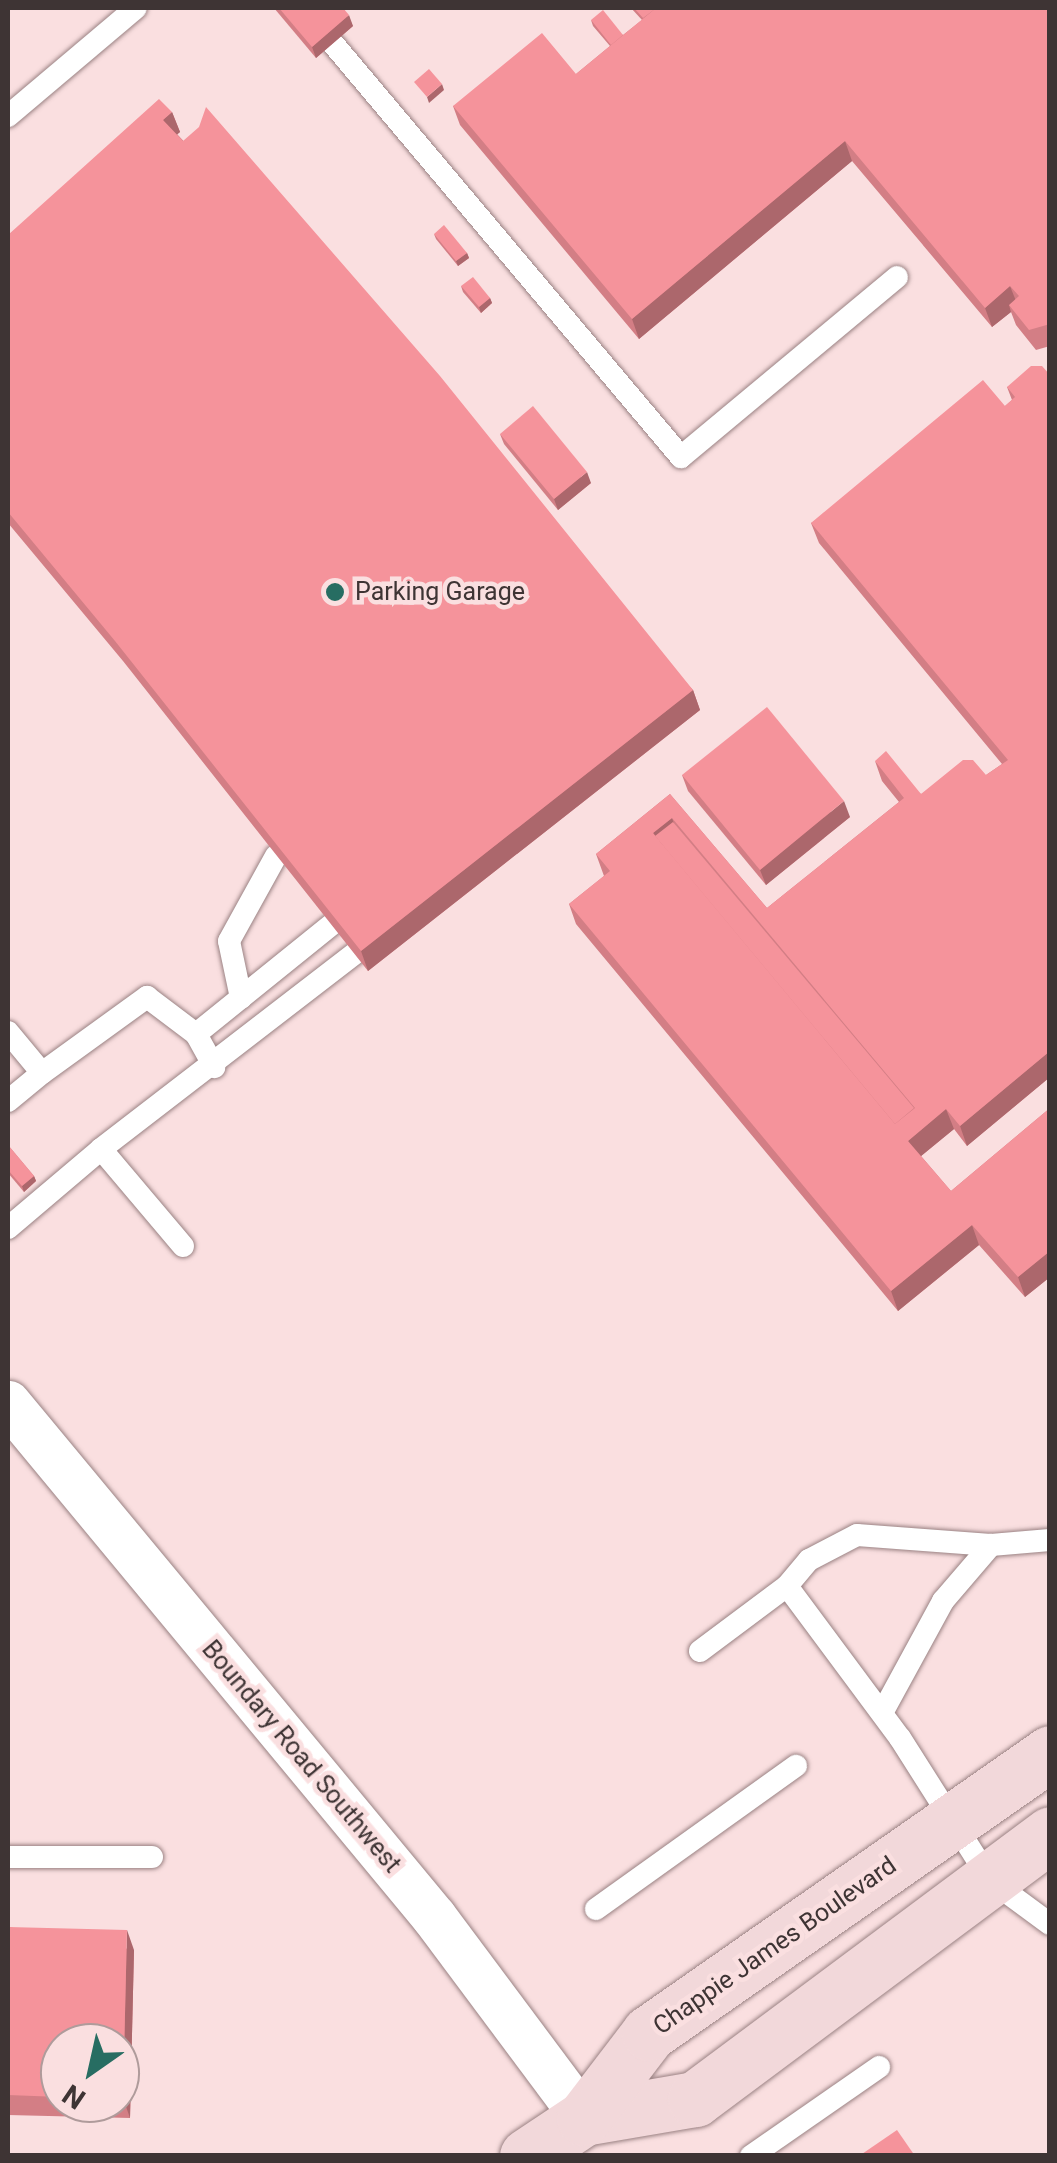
<!DOCTYPE html>
<style>
body{margin:0}
#map{position:relative;width:1057px;height:2163px;overflow:hidden;background:#fadfe0;font-family:Roboto,sans-serif}
div>[style]{position:absolute}
.roads{filter:drop-shadow(0 0 2px #9a8283) drop-shadow(0 0 2px #9a8283)}
.lane>*{height:22px;margin:-11px;padding:0 11px;transform-origin:11px;border-radius:11px;background:#fff}
.street>*{height:45px;margin:-22.5px;padding:0 22.5px;transform-origin:22.5px;border-radius:22.5px;background:#fff}
.secondary>*{height:55px;margin:-27.5px;padding:0 27.5px;transform-origin:27.5px;border-radius:27.5px;background:#f2d8da}
.wall>*{inset:0;background:#d37e85}
.shaded-wall>*{inset:0;background:#ac676c}
.building>*{inset:0;background:#f5939b}
.dots>*{width:28px;height:28px;translate:-50% -50%;box-sizing:border-box;border:5px solid #fadfe0;border-radius:50%}
span{translate:-50% -50%;white-space:nowrap;text-align:center;line-height:1.15;-webkit-text-stroke:9px #fadfe0;paint-order:stroke}
.poi-label{font-size:25px;color:#3e3434}
.left{translate:0 -50%;text-align:left}
.street-label{font-size:25px;color:#3e3434}
.frame{position:absolute;inset:0;border:10px solid #3e3434;pointer-events:none}
.north{position:absolute;left:40px;top:2023px;width:100px;height:100px;box-sizing:border-box;background:#fadfe0;border:2px solid #af9b9b;border-radius:50%;rotate:214deg;font-size:28px;font-weight:700;line-height:40px;text-align:center;color:#3e3434}
.north::after{content:'';display:block;margin:auto;width:35px;height:45px;background:#276d62;clip-path:polygon(50% 0,100% 100%,50% 72%,0 100%)}
</style>
<div id="map">
<div class="roads">
<div class="lane">
<div style="left:303px;top:8px;width:587px;rotate:49.91deg"></div>
<div style="left:681px;top:457px;width:281px;rotate:-39.8deg"></div>
<div style="left:8px;top:116px;width:167px;rotate:-40.2deg"></div>
<div style="left:241px;top:998px;width:58px;rotate:-101.9deg"></div>
<div style="left:229px;top:941px;width:97px;rotate:-61.1deg"></div>
<div style="left:8px;top:1032px;width:53px;rotate:50.3deg"></div>
<div style="left:42px;top:1073px;width:44px;rotate:140.5deg"></div>
<div style="left:196px;top:1034px;width:174px;rotate:-38.9deg"></div>
<div style="left:42px;top:1073px;width:130px;rotate:-35.9deg"></div>
<div style="left:147px;top:997px;width:61px;rotate:37.1deg"></div>
<div style="left:196px;top:1034px;width:38px;rotate:61deg"></div>
<div style="left:101px;top:1149px;width:351px;rotate:-37.6deg"></div>
<div style="left:8px;top:1228px;width:122px;rotate:-40.3deg"></div>
<div style="left:101px;top:1149px;width:127px;rotate:49.8deg"></div>
<div style="left:787px;top:1586px;width:189px;rotate:53.4deg"></div>
<div style="left:900px;top:1738px;width:168px;rotate:57.6deg"></div>
<div style="left:990px;top:1880px;width:74px;rotate:36.3deg"></div>
<div style="left:700px;top:1651px;width:109px;rotate:-36.8deg"></div>
<div style="left:787px;top:1586px;width:34px;rotate:-50deg"></div>
<div style="left:809px;top:1560px;width:54px;rotate:-27.5deg"></div>
<div style="left:857px;top:1535px;width:134px;rotate:4.3deg"></div>
<div style="left:991px;top:1545px;width:59px;rotate:-4.8deg"></div>
<div style="left:882px;top:1713px;width:128px;rotate:-61.4deg"></div>
<div style="left:943px;top:1601px;width:74px;rotate:-49.4deg"></div>
<div style="left:8px;top:1857px;width:144px"></div>
<div style="left:596px;top:1909px;width:246px;rotate:-35.6deg"></div>
<div style="left:751px;top:2156px;width:156px;rotate:-34.8deg"></div>
</div>
<div class="street">
<div style="left:8px;top:1403px;width:668px;rotate:50.35deg"></div>
<div style="left:434px;top:1917px;width:251px;rotate:53.3deg"></div>
</div>
<div class="secondary">
<div style="left:584px;top:2118px;width:113px;rotate:-9.7deg"></div>
<div style="left:695px;top:2099px;width:443px;rotate:-36.7deg"></div>
<div style="left:527px;top:2156px;width:69px;rotate:-33.7deg"></div>
<div style="left:584px;top:2118px;width:107px;rotate:-52.6deg"></div>
<div style="left:649px;top:2033px;width:489px;rotate:-34.9deg"></div>
</div>
</div>
<div class="wall">
<div style="clip-path:polygon(274px 8px,343px 8px,353px 26px,316px 58px)"></div>
<div style="clip-path:polygon(631px 8px,1050px 8px,1050px 346px,1036px 350px,1016px 325px,1011px 312px,992px 327px,852px 161px,639px 339px,460px 125px,453px 106px,576px 74px,610px 46px,593px 26px,591px 20px,623px 35px,642px 20px)"></div>
<div style="clip-path:polygon(172px 112px,180px 132px,177px 134px,693px 690px,700px 710px,368px 971px,123px 661px,8px 523px,8px 235px)"></div>
<div style="clip-path:polygon(434px 234px,467px 253px,469px 258px,458px 266px,436px 239px)"></div>
<div style="clip-path:polygon(461px 286px,490px 298px,492px 303px,481px 313px,463px 292px)"></div>
<div style="clip-path:polygon(1050px 375px,1050px 1077px,967px 1146px,954px 1129px,921px 1156px,951px 1191px,1050px 1108px,1050px 1277px,1025px 1297px,979px 1245px,898px 1311px,576px 924px,569px 904px,604px 876px,596px 854px,670px 794px,767px 908px,899px 802px,882px 781px,875px 761px,921px 794px,986px 775px,1002px 764px,819px 543px,811px 523px,1005px 406px,1012px 400px,1007px 387px)"></div>
<div style="clip-path:polygon(500px 434px,591px 483px,558px 510px,504px 444px)"></div>
<div style="clip-path:polygon(682px 775px,850px 817px,766px 885px,688px 791px)"></div>
<div style="clip-path:polygon(8px 1145px,34px 1176px,36px 1181px,24px 1192px,8px 1173px)"></div>
<div style="clip-path:polygon(evenodd,8px 1927px,134px 1950px,130px 2118px,8px 2115px,8px 1927px,60px 2043px,120px 2043px,120px 2103px,60px 2103px,60px 2043px)"></div>
</div>
<div class="shaded-wall">
<div style="clip-path:polygon(349px 15px,353px 26px,316px 58px,312px 47px)"></div>
<div style="clip-path:polygon(442px 84px,444px 90px,429px 103px,427px 97px)"></div>
<div style="clip-path:polygon(172px 112px,180px 132px,171px 140px,163px 120px)"></div>
<div style="clip-path:polygon(845px 141px,852px 161px,639px 339px,632px 319px)"></div>
<div style="clip-path:polygon(467px 253px,469px 258px,458px 266px,456px 261px)"></div>
<div style="clip-path:polygon(1010px 286px,1018px 306px,1009px 305px,1011px 312px,992px 327px,985px 308px)"></div>
<div style="clip-path:polygon(490px 298px,492px 303px,481px 313px,479px 307px)"></div>
<div style="clip-path:polygon(587px 472px,591px 483px,558px 510px,554px 499px)"></div>
<div style="clip-path:polygon(693px 690px,700px 710px,368px 971px,361px 951px)"></div>
<div style="clip-path:polygon(844px 801px,850px 817px,766px 885px,760px 870px)"></div>
<div style="clip-path:polygon(672px 818px,679px 838px,664px 849px,653px 833px)"></div>
<div style="clip-path:polygon(1050px 1051px,1050px 1077px,967px 1146px,960px 1126px)"></div>
<div style="clip-path:polygon(946px 1109px,954px 1129px,915px 1161px,908px 1141px)"></div>
<div style="clip-path:polygon(34px 1176px,36px 1181px,24px 1192px,22px 1186px)"></div>
<div style="clip-path:polygon(972px 1225px,979px 1245px,898px 1311px,891px 1291px)"></div>
<div style="clip-path:polygon(1050px 1251px,1050px 1277px,1025px 1297px,1018px 1277px)"></div>
<div style="clip-path:polygon(127px 1930px,134px 1950px,130px 2118px,123px 2098px)"></div>
</div>
<div class="building">
<div style="clip-path:polygon(279px 8px,343px 8px,349px 15px,312px 47px)"></div>
<div style="clip-path:polygon(634px 8px,654px 8px,655px 9px,643px 18px)"></div>
<div style="clip-path:polygon(656px 8px,1050px 8px,1050px 324px,1029px 330px,1009px 305px,1019px 296px,1010px 286px,985px 308px,845px 141px,632px 319px,453px 106px,542px 33px,576px 74px)"></div>
<div style="clip-path:polygon(603px 10px,623px 35px,611px 45px,591px 20px)"></div>
<div style="clip-path:polygon(429px 69px,442px 84px,427px 97px,414px 82px)"></div>
<div style="clip-path:polygon(159px 99px,172px 112px,163px 120px,183px 141px,199px 127px,206px 107px,440px 376px,693px 690px,361px 951px,115px 641px,8px 512px,8px 235px)"></div>
<div style="clip-path:polygon(444px 225px,467px 253px,456px 261px,434px 234px)"></div>
<div style="clip-path:polygon(473px 277px,490px 298px,479px 307px,461px 286px)"></div>
<div style="clip-path:polygon(evenodd,1031px 366px,1042px 366px,1050px 375px,1050px 1051px,960px 1126px,946px 1109px,908px 1141px,951px 1191px,1050px 1108px,1050px 1251px,1018px 1277px,972px 1225px,891px 1291px,569px 904px,610px 871px,596px 854px,670px 794px,767px 908px,904px 798px,875px 761px,886px 751px,921px 794px,963px 760px,973px 760px,986px 775px,1008px 760px,811px 523px,983px 380px,1005px 406px,1015px 397px,1007px 387px,1031px 366px,672px 818px,915px 1108px,895px 1124px,653px 833px,672px 818px)"></div>
<div style="clip-path:polygon(533px 406px,587px 472px,554px 499px,500px 434px)"></div>
<div style="clip-path:polygon(767px 707px,844px 801px,760px 870px,682px 775px)"></div>
<div style="clip-path:polygon(673px 822px,914px 1108px,895px 1124px,655px 836px)"></div>
<div style="clip-path:polygon(8px 1145px,34px 1176px,22px 1186px,8px 1170px)"></div>
<div style="clip-path:polygon(8px 1927px,127px 1930px,123px 2098px,120px 2098px,120px 2043px,60px 2043px,60px 2097px,8px 2095px)"></div>
<div style="clip-path:polygon(897px 2130px,915px 2156px,859px 2156px)"></div>
</div>
<div class="dots">
<div style="left:335px;top:592px;background:#276d62"></div>
</div>
<div class="poi-label">
<span class="left" style="left:355px;top:592px">Parking Garage</span>
</div>
<div class="street-label">
<span style="left:301px;top:1757px;rotate:50deg">Boundary Road Southwest</span>
<span style="left:775px;top:1946px;rotate:-35deg">Chappie James Boulevard</span>
</div>
<div class="frame"></div>
<div class="north">N</div>
</div>
